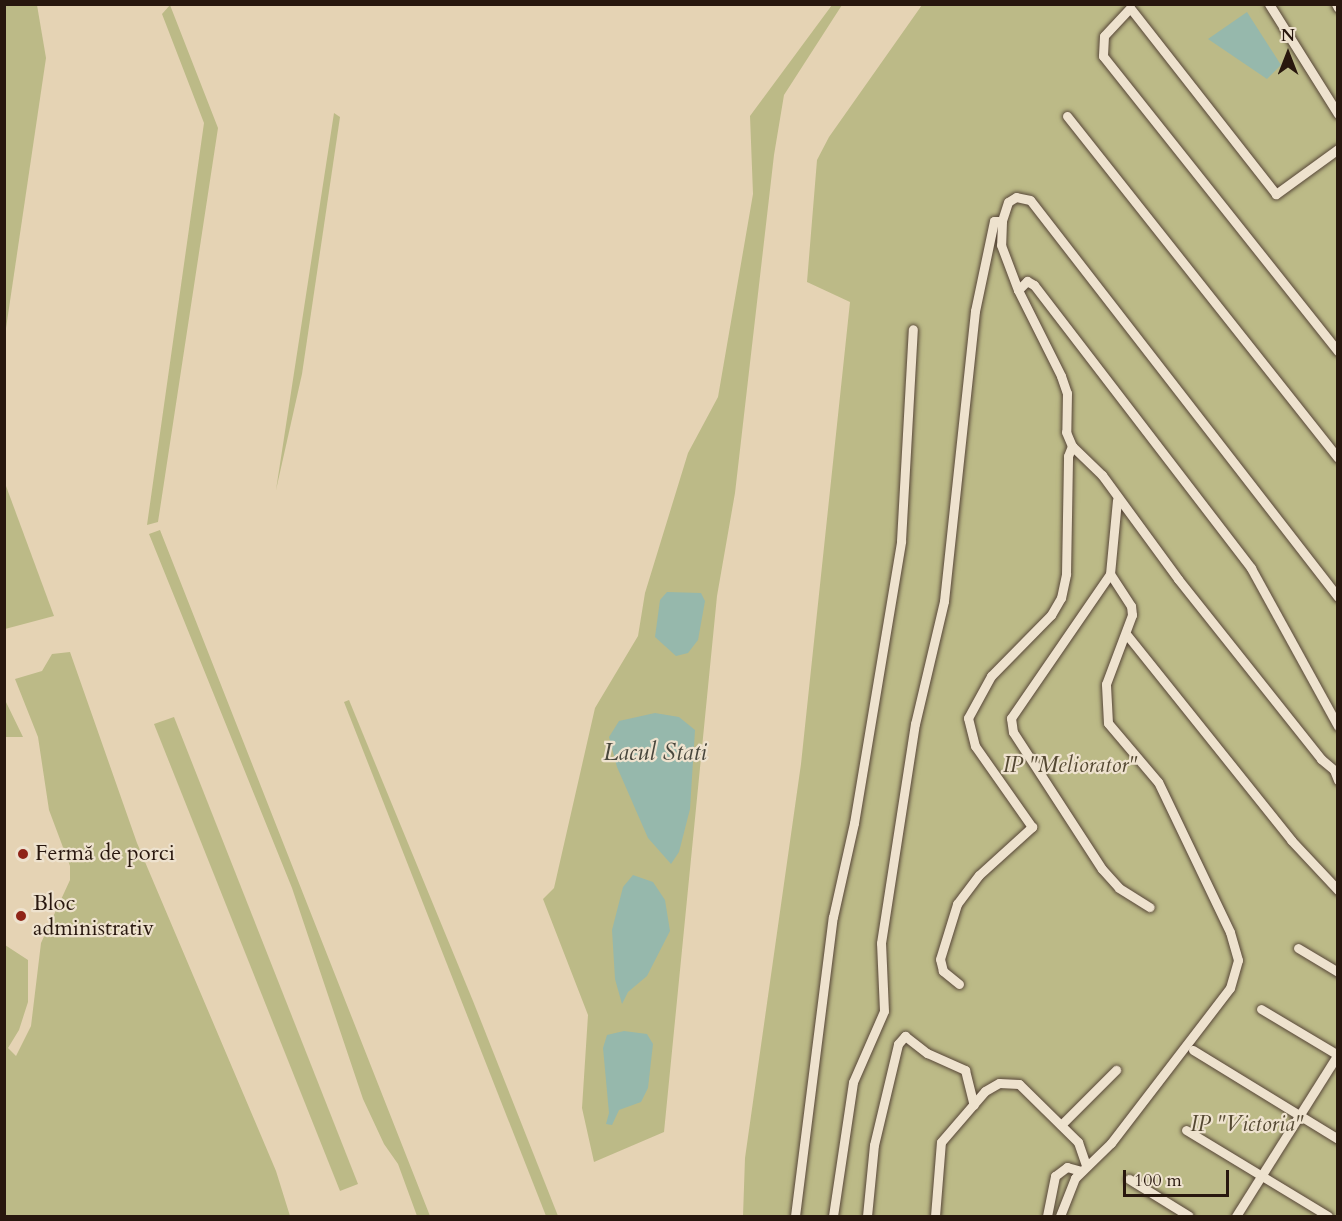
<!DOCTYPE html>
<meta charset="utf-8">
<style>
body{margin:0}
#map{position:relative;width:1342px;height:1221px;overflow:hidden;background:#e5d3b4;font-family:Cardo,serif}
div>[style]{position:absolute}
.green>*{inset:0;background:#bcba87}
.water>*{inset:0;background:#96b8ac}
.roads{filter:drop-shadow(0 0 2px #574638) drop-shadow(0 0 2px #574638)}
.minor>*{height:9px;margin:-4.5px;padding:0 4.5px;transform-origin:4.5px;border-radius:4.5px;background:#eee2ce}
.dots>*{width:16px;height:16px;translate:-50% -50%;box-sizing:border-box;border:3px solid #eee2ce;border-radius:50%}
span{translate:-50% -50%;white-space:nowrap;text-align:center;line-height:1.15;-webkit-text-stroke:4.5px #eee2ce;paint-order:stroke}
.park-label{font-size:22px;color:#544832;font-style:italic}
.poi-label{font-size:22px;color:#28170e}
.left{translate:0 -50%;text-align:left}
.water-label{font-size:24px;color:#49473d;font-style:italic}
.frame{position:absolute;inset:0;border:6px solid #28170e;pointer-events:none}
.north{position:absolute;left:1258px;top:24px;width:60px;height:60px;-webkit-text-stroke:4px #eee2ce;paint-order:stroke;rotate:0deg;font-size:16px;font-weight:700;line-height:24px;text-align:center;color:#28170e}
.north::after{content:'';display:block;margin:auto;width:21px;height:27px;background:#28170e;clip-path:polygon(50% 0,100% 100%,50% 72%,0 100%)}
.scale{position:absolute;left:1123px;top:1170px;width:106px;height:27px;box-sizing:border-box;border:3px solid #28170e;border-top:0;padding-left:8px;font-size:18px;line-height:21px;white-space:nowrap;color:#28170e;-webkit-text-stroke:4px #eee2ce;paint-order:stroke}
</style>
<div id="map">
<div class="green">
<div style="clip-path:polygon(5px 4px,37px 5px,46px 58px,5px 335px)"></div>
<div style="clip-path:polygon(170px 5px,218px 128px,158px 522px,147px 525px,204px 123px,162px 14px)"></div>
<div style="clip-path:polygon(832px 5px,842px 5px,784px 95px,774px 155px,735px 493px,717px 596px,664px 1132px,594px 1162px,582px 1108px,588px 1015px,543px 899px,554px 888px,595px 708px,638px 636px,645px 593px,688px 453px,718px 397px,753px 194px,750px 116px)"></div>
<div style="clip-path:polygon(922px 5px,1337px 5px,1337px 1216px,743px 1216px,745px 1158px,801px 764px,850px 302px,807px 282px,817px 160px,829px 137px)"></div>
<div style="clip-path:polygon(334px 113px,340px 117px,302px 374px,276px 490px)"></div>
<div style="clip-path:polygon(6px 486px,54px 616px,5px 629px,4px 487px)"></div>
<div style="clip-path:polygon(160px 530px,271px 812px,430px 1216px,417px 1216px,398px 1164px,384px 1144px,363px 1099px,292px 888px,149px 534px)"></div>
<div style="clip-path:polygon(70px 652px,137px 843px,276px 1171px,290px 1216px,5px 1216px,5px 945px,28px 960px,28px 1002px,19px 1030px,8px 1048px,16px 1056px,31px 1026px,41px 943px,70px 880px,70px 866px,49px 810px,38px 737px,15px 679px,42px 671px,52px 654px)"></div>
<div style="clip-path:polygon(4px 696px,5px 700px,23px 737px,5px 737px)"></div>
<div style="clip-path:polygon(349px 700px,473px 1001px,558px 1216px,546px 1216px,344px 702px)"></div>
<div style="clip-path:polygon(174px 717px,358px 1184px,340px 1191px,154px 724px)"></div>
</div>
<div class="water">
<div style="clip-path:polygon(1247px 12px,1281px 65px,1267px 79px,1208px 39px)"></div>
<div style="clip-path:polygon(667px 592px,701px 593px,705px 601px,698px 640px,688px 653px,676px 656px,655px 637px,660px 600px)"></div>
<div style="clip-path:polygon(655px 713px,679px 717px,695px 730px,690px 809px,679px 852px,671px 864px,648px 838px,617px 767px,609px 737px,619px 721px)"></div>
<div style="clip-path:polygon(633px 875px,653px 882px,665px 900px,670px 931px,647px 976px,628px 992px,622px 1004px,615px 979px,612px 930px,623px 887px)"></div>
<div style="clip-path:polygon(624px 1031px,647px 1034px,653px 1044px,648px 1088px,641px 1102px,619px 1110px,612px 1125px,606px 1124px,609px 1113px,603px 1048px,607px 1035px)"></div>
</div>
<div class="roads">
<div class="minor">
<div style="left:1269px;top:4px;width:130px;rotate:57.9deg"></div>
<div style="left:1336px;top:4px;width:4px;rotate:63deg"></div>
<div style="left:1067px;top:116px;width:436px;rotate:51.6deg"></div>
<div style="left:1338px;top:149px;width:77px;rotate:144deg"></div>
<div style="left:1276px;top:194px;width:236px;rotate:-128.1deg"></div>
<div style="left:1130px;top:8px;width:38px;rotate:133deg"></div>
<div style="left:1104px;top:36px;width:20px;rotate:93deg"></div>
<div style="left:1103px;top:56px;width:377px;rotate:51.5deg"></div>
<div style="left:1018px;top:290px;width:13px;rotate:-45deg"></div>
<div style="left:1027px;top:281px;width:8px;rotate:30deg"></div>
<div style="left:1034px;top:285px;width:357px;rotate:52.5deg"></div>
<div style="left:1251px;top:568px;width:180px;rotate:61.2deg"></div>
<div style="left:1110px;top:574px;width:175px;rotate:124.5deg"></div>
<div style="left:1011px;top:718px;width:14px;rotate:82deg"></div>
<div style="left:1013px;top:732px;width:163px;rotate:57deg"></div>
<div style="left:1102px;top:869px;width:25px;rotate:48deg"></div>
<div style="left:1119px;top:888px;width:36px;rotate:32deg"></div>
<div style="left:1338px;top:597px;width:502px;rotate:-127.8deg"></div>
<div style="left:1030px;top:200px;width:14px;rotate:-168deg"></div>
<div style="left:1016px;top:197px;width:9px;rotate:148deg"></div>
<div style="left:1008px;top:202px;width:20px;rotate:108deg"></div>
<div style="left:1002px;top:221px;width:24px;rotate:92deg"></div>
<div style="left:1001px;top:245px;width:48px;rotate:69.3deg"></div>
<div style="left:1018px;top:290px;width:96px;rotate:63.4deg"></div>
<div style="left:1061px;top:376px;width:18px;rotate:71deg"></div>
<div style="left:1067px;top:393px;width:39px;rotate:91deg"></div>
<div style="left:1066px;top:432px;width:15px;rotate:67deg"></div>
<div style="left:1072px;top:446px;width:42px;rotate:44deg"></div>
<div style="left:1102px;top:475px;width:129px;rotate:53.8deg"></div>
<div style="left:1178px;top:579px;width:230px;rotate:51.5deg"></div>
<div style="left:1321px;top:759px;width:17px;rotate:40deg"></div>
<div style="left:1334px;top:770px;width:11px;rotate:68deg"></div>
<div style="left:1127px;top:635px;width:263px;rotate:51.3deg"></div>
<div style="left:1291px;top:840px;width:69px;rotate:46.8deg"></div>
<div style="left:1298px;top:948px;width:47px;rotate:31deg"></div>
<div style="left:959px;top:984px;width:21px;rotate:-141deg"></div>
<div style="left:943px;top:971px;width:12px;rotate:-104deg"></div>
<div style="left:940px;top:959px;width:58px;rotate:-72.8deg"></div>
<div style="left:957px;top:904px;width:36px;rotate:-53deg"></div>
<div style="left:979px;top:875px;width:72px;rotate:-42.2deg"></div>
<div style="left:1032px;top:827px;width:99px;rotate:-125.1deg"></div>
<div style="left:975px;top:746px;width:29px;rotate:-104deg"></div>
<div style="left:968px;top:718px;width:48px;rotate:-61.3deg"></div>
<div style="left:991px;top:676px;width:86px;rotate:-45.5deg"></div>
<div style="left:1051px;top:615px;width:20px;rotate:-60deg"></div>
<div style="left:1061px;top:598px;width:25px;rotate:-78deg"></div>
<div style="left:1066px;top:574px;width:118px;rotate:-89deg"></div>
<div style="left:1068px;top:456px;width:11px;rotate:-68deg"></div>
<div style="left:1261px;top:1009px;width:90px;rotate:30.9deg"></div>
<div style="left:1193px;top:1050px;width:170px;rotate:31.5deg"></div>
<div style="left:1061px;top:1125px;width:78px;rotate:-45deg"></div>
<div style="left:1186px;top:1130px;width:166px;rotate:31.2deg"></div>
<div style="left:1129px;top:1179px;width:70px;rotate:31.7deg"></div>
<div style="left:795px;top:1216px;width:301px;rotate:-82.8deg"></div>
<div style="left:833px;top:917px;width:96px;rotate:-77.4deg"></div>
<div style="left:854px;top:823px;width:286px;rotate:-80.5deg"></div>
<div style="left:901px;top:541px;width:212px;rotate:-86.8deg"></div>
<div style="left:833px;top:1216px;width:135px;rotate:-81.5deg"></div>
<div style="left:853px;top:1082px;width:77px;rotate:-66.4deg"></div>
<div style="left:884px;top:1011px;width:68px;rotate:-92.5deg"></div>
<div style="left:881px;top:943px;width:222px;rotate:-81.2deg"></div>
<div style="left:915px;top:724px;width:126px;rotate:-76.7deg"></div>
<div style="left:944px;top:601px;width:292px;rotate:-83.9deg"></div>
<div style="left:975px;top:311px;width:92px;rotate:-78.1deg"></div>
<div style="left:994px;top:221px;width:8px"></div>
<div style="left:867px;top:1216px;width:71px;rotate:-84.4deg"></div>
<div style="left:874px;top:1145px;width:104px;rotate:-76.6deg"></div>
<div style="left:898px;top:1044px;width:11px;rotate:-49deg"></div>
<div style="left:905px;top:1036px;width:28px;rotate:38deg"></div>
<div style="left:927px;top:1053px;width:42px;rotate:24.1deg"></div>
<div style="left:965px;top:1070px;width:36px;rotate:76deg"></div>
<div style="left:935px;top:1216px;width:74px;rotate:-85.4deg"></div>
<div style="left:941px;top:1142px;width:67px;rotate:-49.2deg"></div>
<div style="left:985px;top:1091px;width:16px;rotate:-30deg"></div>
<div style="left:999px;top:1083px;width:20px;rotate:3deg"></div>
<div style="left:1019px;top:1084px;width:83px;rotate:44.5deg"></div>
<div style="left:1078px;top:1142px;width:24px;rotate:71deg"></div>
<div style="left:1047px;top:1216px;width:41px;rotate:-78.7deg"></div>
<div style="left:1055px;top:1176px;width:15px;rotate:-37deg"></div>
<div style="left:1067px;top:1167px;width:15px;rotate:16deg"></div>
<div style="left:1060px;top:1216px;width:41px;rotate:-68.5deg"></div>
<div style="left:1075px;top:1178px;width:50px;rotate:-44.2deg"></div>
<div style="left:1111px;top:1143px;width:195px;rotate:-52.5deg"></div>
<div style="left:1230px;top:988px;width:29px;rotate:-74deg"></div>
<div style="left:1238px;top:960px;width:29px;rotate:-106deg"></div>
<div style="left:1230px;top:932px;width:166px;rotate:-115.6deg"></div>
<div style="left:1158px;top:782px;width:77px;rotate:-130.3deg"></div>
<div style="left:1108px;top:723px;width:39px;rotate:-93deg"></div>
<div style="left:1106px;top:684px;width:74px;rotate:-69.4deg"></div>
<div style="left:1132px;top:615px;width:9px;rotate:-96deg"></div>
<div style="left:1131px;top:606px;width:38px;rotate:-123deg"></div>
<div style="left:1110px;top:574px;width:74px;rotate:-84.6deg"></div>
<div style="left:1236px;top:1216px;width:191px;rotate:-57.8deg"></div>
</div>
</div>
<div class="dots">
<div style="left:23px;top:854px;background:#8f2418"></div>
<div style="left:21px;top:916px;background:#8f2418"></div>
</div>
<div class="park-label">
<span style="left:1070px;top:766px">IP "Meliorator"</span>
<span style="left:1247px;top:1125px">IP "Victoria"</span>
</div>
<div class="poi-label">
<span class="left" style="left:35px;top:854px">Fermă de porci</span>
<span class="left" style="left:33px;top:916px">Bloc<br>administrativ</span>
</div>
<div class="water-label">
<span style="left:655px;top:753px">Lacul Stati</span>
</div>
<div class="frame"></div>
<div class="north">N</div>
<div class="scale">100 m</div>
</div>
